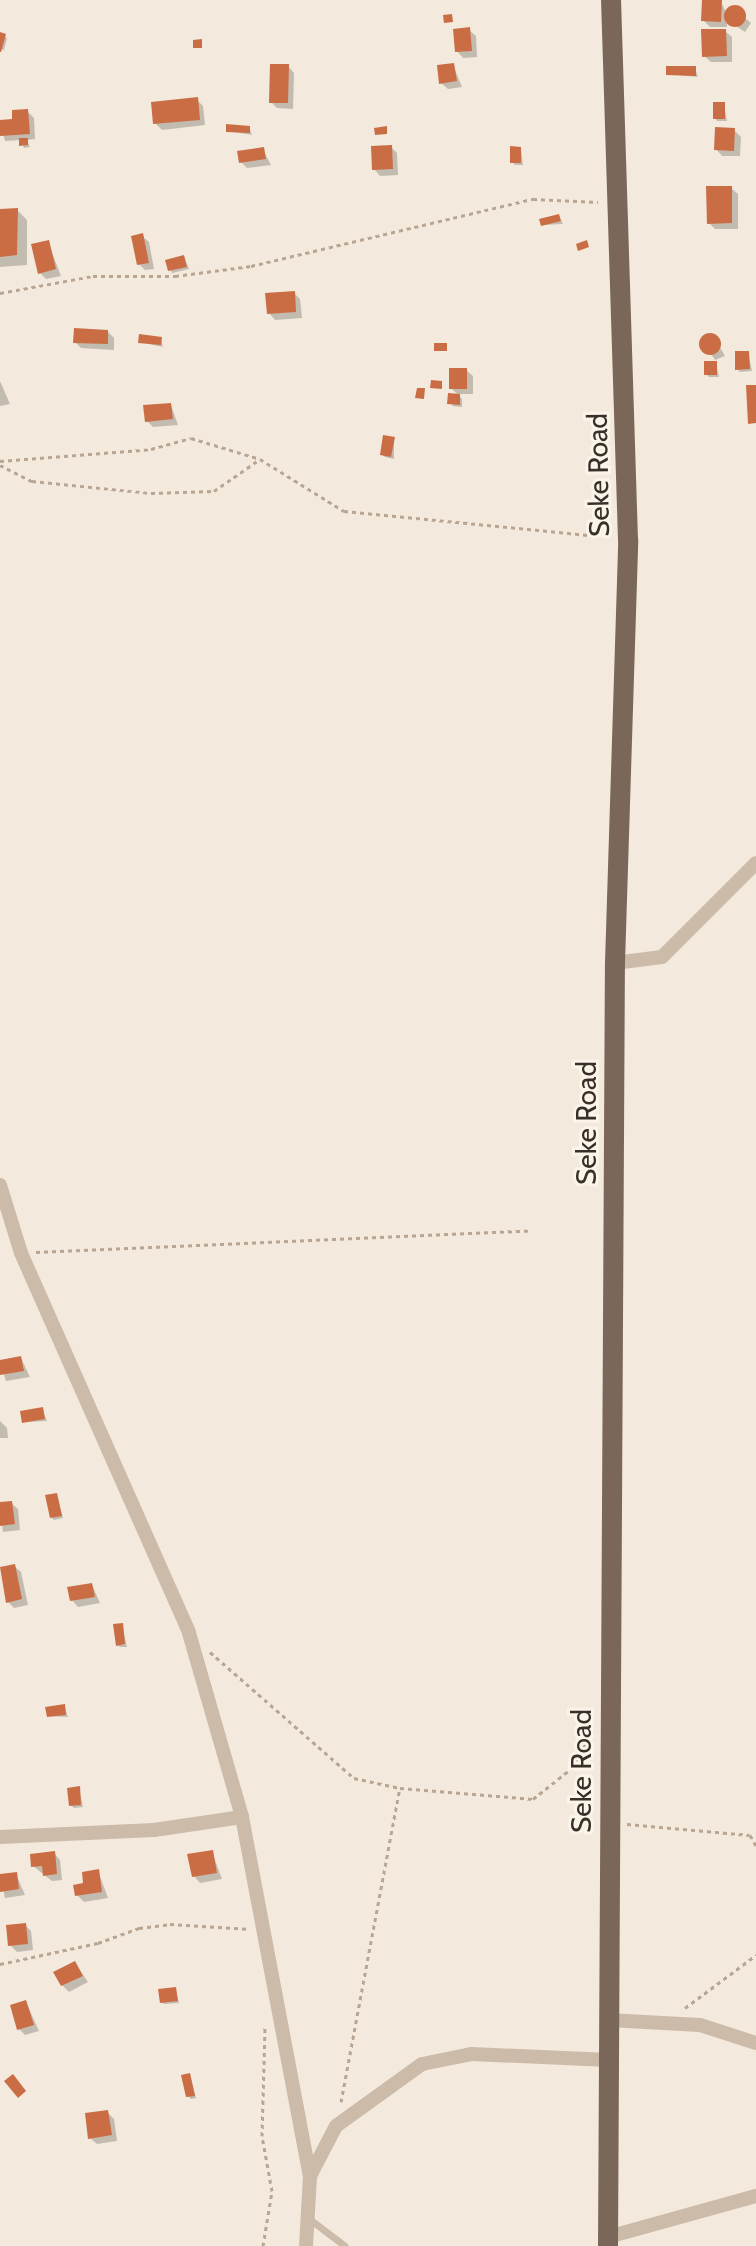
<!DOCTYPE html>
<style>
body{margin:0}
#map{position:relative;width:756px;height:2246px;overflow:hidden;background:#f3eadd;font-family:Cabin,sans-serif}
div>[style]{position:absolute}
.shadow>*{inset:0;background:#0003}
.building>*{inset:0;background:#ca6d44}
.round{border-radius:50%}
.path>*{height:3px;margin-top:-1.5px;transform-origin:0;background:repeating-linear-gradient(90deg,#b8a592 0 4px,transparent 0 8px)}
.lane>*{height:7px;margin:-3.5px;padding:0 3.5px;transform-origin:3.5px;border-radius:3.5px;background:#ccbba8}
.street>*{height:14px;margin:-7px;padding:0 7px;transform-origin:7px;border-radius:7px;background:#ccbba8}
.primary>*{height:20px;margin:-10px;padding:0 10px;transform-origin:10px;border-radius:10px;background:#7b6759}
span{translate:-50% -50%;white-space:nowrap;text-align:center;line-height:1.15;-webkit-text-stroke:6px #faf4e9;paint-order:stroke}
.street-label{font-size:28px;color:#382f28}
</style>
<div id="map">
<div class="shadow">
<div style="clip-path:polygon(721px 2px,728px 16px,733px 8px,751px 23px,745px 32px,727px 20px,727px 27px,710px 27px,703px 20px)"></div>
<div style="clip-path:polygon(469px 30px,476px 36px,477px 57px,463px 58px,457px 51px)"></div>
<div style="clip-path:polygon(725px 31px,732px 37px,732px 62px,711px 62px,704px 56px)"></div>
<div style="clip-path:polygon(0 34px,7px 38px,4px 50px,0 49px)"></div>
<div style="clip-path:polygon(453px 65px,462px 87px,448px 89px,441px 83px)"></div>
<div style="clip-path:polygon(288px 66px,294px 73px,293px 109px,277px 108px,271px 102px)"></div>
<div style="clip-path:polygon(695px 68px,698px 77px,668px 74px)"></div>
<div style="clip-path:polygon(197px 100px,203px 106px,205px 125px,162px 130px,155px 123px)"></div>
<div style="clip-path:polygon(724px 104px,727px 121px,717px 121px,715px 118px)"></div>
<div style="clip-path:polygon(27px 111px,34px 118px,35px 139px,27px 140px,30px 147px,24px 148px,21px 140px,5px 141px,0 122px,14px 121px)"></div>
<div style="clip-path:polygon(249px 127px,252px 135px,228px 131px)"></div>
<div style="clip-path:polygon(734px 130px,741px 137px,740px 156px,722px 156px,716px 149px)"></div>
<div style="clip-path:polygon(391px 147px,397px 153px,398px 175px,380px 176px,374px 169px)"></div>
<div style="clip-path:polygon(521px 149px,523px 165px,515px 165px,512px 162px)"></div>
<div style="clip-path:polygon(263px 150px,271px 165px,247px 168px,241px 162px)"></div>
<div style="clip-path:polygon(731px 188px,738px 194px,738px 229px,715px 229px,709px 223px)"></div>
<div style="clip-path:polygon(17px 210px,27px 220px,27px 265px,0 267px,0 211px)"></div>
<div style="clip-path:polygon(559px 216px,563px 224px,543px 225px)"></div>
<div style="clip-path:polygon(142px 236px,149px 242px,154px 269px,145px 270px,139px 264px)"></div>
<div style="clip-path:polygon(48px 242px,61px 276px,46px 279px,40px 273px)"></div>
<div style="clip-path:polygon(184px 257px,189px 269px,172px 273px,170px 270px)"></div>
<div style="clip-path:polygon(294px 293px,300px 299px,302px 318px,275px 320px,269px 313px)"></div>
<div style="clip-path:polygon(108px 332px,114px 338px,114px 350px,81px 348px,75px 342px)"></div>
<div style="clip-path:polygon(714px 337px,725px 356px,715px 360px,703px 342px)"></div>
<div style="clip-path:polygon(161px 339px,163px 347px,140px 342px)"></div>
<div style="clip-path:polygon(748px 353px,752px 371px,740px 372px,737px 369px)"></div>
<div style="clip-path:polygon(716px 363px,719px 377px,709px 377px,706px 374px)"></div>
<div style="clip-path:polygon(466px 370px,473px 376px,473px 394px,458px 394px,462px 399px,462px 407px,452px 406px,459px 396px,451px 388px)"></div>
<div style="clip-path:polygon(0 381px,10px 404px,0 406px)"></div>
<div style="clip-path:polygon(171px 405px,178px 425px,153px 427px,147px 421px)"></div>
<div style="clip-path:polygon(394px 439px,394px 459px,385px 457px,382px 455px)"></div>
<div style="clip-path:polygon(21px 1358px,30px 1377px,6px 1381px,0 1362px)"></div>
<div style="clip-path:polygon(42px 1409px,47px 1421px,24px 1422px)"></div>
<div style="clip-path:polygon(0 1421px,7px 1428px,8px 1438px,0 1438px)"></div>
<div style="clip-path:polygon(57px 1495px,63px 1518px,54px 1520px,51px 1517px)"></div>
<div style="clip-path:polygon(11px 1503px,18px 1509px,20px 1530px,3px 1532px,0 1504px)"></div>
<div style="clip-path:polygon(14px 1566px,21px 1572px,28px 1605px,14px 1608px,8px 1602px)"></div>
<div style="clip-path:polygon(92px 1585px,100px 1603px,78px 1607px,72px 1600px)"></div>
<div style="clip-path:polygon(122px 1625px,127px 1647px,120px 1647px,118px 1645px)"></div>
<div style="clip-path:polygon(64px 1706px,68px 1717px,48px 1716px)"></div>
<div style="clip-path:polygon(79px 1788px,83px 1807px,74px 1808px,71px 1805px)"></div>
<div style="clip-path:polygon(212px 1852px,222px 1879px,200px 1883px,194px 1876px)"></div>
<div style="clip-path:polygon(54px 1853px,60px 1860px,62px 1880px,52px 1881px,33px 1866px)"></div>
<div style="clip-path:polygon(98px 1871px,108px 1898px,84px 1902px,77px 1895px)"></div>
<div style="clip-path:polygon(16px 1874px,25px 1895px,5px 1898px,0 1876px)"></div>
<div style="clip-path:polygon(25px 1925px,31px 1931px,33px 1950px,17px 1952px,10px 1945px)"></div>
<div style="clip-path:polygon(75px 1963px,88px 1982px,69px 1992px,62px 1985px)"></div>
<div style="clip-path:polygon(175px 1989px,179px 2003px,164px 2004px,161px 2002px)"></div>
<div style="clip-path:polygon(26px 2002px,39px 2031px,25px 2035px,19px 2029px)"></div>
<div style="clip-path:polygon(190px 2075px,196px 2098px,191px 2099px,188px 2096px)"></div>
<div style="clip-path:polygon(107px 2112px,114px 2119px,117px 2141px,97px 2144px,90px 2138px)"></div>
</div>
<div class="building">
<div style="clip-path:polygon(702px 0,722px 0,721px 22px,701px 21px)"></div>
<div class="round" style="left:724px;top:5px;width:22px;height:22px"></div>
<div style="clip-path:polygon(452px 14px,453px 22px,444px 23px,443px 15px)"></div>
<div style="clip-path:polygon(470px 27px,472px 51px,455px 52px,453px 29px)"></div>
<div style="clip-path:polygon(701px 29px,726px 29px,727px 56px,702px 57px)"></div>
<div style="clip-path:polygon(0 32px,6px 34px,1px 52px,0 52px)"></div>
<div style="clip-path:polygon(202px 39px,202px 48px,193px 48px,193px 40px)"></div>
<div style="clip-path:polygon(454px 63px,457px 81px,439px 84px,437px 65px)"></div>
<div style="clip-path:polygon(270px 64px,289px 64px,288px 103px,269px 103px)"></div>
<div style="clip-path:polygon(666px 66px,696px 66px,696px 76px,666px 75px)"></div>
<div style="clip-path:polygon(198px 97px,200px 120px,153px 124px,151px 102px)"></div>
<div style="clip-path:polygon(713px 102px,725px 102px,725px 119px,713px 119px)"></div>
<div style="clip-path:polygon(28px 109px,30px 134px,0 136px,0 120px,12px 119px,12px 110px)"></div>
<div style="clip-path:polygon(226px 124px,250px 126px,250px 133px,226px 132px)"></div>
<div style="clip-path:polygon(387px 126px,387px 134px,375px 135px,374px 128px)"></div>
<div style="clip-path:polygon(715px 127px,735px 128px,734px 151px,714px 150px)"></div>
<div style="clip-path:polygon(19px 138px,28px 138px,28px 145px,19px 146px)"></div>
<div style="clip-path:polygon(392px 145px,393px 169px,372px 170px,371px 146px)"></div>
<div style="clip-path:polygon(510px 146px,521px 147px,521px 163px,510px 163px)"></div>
<div style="clip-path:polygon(264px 147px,266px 159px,239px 163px,237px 151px)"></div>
<div style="clip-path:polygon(706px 186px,732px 186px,732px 223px,707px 224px)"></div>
<div style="clip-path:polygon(18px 208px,17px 255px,0 257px,0 209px)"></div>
<div style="clip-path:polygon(559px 214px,561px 221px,541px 226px,539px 219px)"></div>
<div style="clip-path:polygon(143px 233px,149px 263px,137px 265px,131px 236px)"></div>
<div style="clip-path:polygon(49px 240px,56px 269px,38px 274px,31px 244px)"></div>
<div style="clip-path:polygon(587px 240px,589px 247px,578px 251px,576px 244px)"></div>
<div style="clip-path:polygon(184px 255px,187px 267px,168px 271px,165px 260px)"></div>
<div style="clip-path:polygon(295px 291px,296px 312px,267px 314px,265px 293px)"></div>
<div style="clip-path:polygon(74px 328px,108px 330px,108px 344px,73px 343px)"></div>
<div class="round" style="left:699px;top:333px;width:22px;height:22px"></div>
<div style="clip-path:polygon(139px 334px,162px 337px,161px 345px,138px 343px)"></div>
<div style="clip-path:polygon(434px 343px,447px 343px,447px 351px,434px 351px)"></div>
<div style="clip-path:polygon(735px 351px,749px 351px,750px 369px,735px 370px)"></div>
<div style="clip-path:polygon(704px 361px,717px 361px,717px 375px,704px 375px)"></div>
<div style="clip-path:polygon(449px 368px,467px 368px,467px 389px,449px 389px)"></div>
<div style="clip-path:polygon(431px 380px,442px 381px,442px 389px,430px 388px)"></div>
<div style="clip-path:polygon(746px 385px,756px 385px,756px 423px,748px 424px)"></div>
<div style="clip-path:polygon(417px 388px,425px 388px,424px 399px,415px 398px)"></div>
<div style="clip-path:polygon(448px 393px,460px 394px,460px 405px,447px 404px)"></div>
<div style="clip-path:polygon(171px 403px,173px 419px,145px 422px,143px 405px)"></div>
<div style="clip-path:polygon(383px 435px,395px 437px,391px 457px,380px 455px)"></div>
<div style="clip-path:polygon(21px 1356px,24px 1371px,0 1375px,0 1360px)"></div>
<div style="clip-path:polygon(43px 1407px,45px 1419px,22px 1423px,20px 1411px)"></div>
<div style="clip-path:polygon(57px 1493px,62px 1516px,50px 1518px,45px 1495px)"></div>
<div style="clip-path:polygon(12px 1501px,15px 1524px,0 1526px,0 1502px)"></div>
<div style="clip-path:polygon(15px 1564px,22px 1599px,6px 1603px,0 1567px)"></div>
<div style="clip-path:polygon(92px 1583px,95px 1597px,70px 1601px,67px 1587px)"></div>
<div style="clip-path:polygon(123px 1623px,125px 1644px,116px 1646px,113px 1624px)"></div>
<div style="clip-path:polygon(65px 1704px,66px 1715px,47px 1717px,45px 1707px)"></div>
<div style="clip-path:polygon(80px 1786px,81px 1805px,69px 1806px,67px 1788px)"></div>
<div style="clip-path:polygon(213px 1850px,217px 1873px,192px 1877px,187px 1854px)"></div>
<div style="clip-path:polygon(55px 1851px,57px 1874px,43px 1876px,42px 1866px,31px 1867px,30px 1854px)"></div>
<div style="clip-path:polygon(99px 1869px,102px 1892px,75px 1896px,73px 1885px,83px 1883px,82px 1872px)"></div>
<div style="clip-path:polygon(17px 1872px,19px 1889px,0 1892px,0 1874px)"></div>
<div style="clip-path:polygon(26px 1923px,28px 1944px,8px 1946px,6px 1925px)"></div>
<div style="clip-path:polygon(75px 1961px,83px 1976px,61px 1986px,53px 1972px)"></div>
<div style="clip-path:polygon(176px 1987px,178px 2001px,160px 2003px,158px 1989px)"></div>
<div style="clip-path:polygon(26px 2000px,34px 2025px,17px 2030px,10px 2005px)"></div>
<div style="clip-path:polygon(190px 2073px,195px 2096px,186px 2097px,181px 2075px)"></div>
<div style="clip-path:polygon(13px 2074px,26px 2091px,18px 2098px,4px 2081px)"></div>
<div style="clip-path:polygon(108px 2110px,112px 2135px,88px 2139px,85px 2113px)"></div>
</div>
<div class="path">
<div style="left:0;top:293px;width:95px;rotate:-10.4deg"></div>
<div style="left:93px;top:276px;width:82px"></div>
<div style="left:175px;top:276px;width:77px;rotate:-7.5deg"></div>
<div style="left:251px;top:266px;width:290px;rotate:-13.4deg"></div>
<div style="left:533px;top:199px;width:65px;rotate:2.6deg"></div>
<div style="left:0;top:461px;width:151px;rotate:-4.5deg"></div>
<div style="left:151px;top:449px;width:41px;rotate:-15.4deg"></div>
<div style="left:191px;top:438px;width:72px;rotate:16.9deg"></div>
<div style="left:260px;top:459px;width:99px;rotate:31.8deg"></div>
<div style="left:344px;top:511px;width:245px;rotate:5.6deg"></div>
<div style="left:0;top:465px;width:36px;rotate:27deg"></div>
<div style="left:32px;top:481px;width:120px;rotate:5.8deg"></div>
<div style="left:151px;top:493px;width:63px;rotate:-1.8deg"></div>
<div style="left:214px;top:491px;width:56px;rotate:-34.8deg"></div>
<div style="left:36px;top:1252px;width:495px;rotate:-2.5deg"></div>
<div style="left:210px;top:1652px;width:191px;rotate:41.2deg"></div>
<div style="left:354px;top:1778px;width:47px;rotate:12.3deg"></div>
<div style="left:400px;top:1788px;width:133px;rotate:4.7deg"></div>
<div style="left:533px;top:1799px;width:50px;rotate:-38.5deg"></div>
<div style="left:572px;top:1768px;width:43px;rotate:-60.4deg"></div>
<div style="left:627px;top:1824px;width:123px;rotate:5.1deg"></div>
<div style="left:750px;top:1835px;width:13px;rotate:61deg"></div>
<div style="left:0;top:1964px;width:100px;rotate:-12.1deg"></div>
<div style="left:98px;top:1943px;width:44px;rotate:-20.1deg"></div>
<div style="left:139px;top:1928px;width:31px;rotate:-7deg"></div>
<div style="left:170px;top:1924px;width:80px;rotate:3.6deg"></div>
<div style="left:685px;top:2008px;width:89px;rotate:-36.7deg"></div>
<div style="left:341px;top:2102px;width:319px;rotate:-79.4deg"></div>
<div style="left:263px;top:2246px;width:56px;rotate:-80.7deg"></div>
<div style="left:272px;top:2191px;width:56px;rotate:-100.3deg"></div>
<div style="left:262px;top:2136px;width:110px;rotate:-88.4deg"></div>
</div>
<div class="lane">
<div style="left:308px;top:2218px;width:46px;rotate:37.1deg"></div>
</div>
<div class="street">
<div style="left:615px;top:963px;width:47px;rotate:-7.3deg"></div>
<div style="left:662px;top:957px;width:133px;rotate:-45deg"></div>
<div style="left:0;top:1185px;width:71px;rotate:72.8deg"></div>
<div style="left:21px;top:1253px;width:415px;rotate:66.1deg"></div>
<div style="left:189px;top:1633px;width:191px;rotate:73.9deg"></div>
<div style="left:242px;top:1817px;width:365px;rotate:79.3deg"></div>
<div style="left:0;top:1837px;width:154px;rotate:-2.6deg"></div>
<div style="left:154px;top:1830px;width:89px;rotate:-8.4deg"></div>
<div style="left:608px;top:2020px;width:92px;rotate:3.1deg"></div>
<div style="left:700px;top:2025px;width:59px;rotate:17.8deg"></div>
<div style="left:608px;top:2237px;width:154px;rotate:-15.5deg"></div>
<div style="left:306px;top:2246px;width:70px;rotate:-86.7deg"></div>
<div style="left:310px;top:2176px;width:56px;rotate:-62.5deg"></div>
<div style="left:336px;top:2126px;width:106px;rotate:-35.8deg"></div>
<div style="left:422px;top:2064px;width:50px;rotate:-11.5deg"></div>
<div style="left:471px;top:2054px;width:138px;rotate:2.5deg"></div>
</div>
<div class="primary">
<div style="left:608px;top:2246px;width:1283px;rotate:-89.69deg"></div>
<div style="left:615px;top:963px;width:423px;rotate:-88.2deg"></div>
<div style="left:628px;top:540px;width:540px;rotate:-91.8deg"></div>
</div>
<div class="street-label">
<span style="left:598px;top:475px;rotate:-91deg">Seke Road</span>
<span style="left:586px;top:1123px;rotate:-90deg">Seke Road</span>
<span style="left:581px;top:1771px;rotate:-90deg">Seke Road</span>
</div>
</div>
